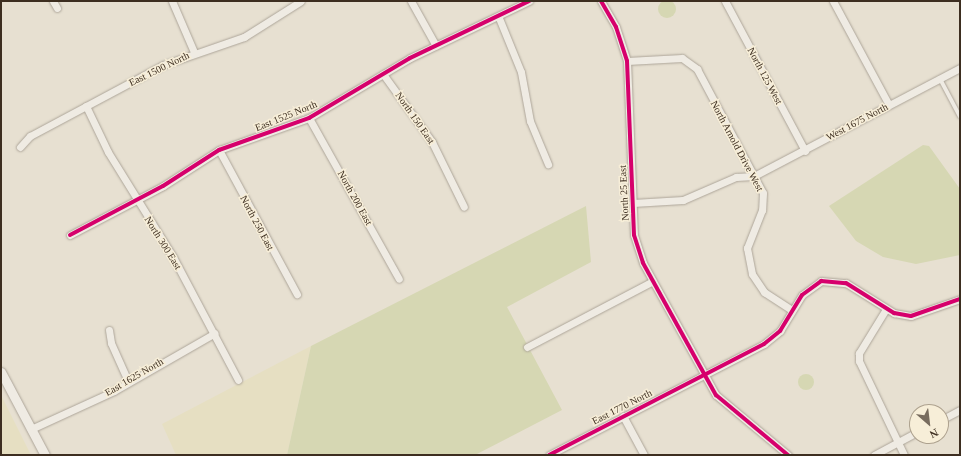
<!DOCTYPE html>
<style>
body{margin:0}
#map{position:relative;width:961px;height:456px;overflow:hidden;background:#e7e0d1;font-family:"Times New Roman",serif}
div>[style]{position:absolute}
.farmland>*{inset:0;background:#e6dfc2}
.green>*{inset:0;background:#d6d7b3}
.round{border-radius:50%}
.roads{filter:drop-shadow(0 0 1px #ada599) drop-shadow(0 0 1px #ada599)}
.lane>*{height:3.5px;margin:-1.75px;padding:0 1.75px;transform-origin:1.75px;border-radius:1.75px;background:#efebe3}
.street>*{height:7px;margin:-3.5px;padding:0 3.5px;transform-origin:3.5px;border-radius:3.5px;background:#efebe3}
.secondary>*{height:9px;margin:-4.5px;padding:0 4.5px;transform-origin:4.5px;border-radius:4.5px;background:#efebe3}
.cycleway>*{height:4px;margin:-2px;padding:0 2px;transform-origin:2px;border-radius:2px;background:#d6006c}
span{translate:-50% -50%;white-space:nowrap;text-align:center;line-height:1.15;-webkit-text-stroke:3px #f7eed8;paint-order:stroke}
.street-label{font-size:10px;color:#3d2e20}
.frame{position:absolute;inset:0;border:2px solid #3d2e20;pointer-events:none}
.north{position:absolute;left:909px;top:404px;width:40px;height:40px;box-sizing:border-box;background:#f7eed8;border:1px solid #ada18e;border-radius:50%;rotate:152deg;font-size:11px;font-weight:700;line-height:16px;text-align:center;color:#3d2e20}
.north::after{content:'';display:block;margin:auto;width:14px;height:18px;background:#786c5e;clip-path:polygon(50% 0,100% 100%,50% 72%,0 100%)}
</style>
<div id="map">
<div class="farmland">
<div style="clip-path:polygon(311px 346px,287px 455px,176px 455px,162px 424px)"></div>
<div style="clip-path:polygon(1px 395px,31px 455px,1px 455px)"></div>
</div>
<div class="green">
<div class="round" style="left:658px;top:0;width:18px;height:18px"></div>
<div style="clip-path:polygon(923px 145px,929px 146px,960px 189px,960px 255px,916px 264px,883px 257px,856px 241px,829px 206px)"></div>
<div style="clip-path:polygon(586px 206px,591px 262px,507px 307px,562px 410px,475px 455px,287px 455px,311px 346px)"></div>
<div class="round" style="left:798px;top:374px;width:16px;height:16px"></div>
</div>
<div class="roads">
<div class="lane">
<div style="left:940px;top:78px;width:43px;rotate:62.2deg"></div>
</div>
<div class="street">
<div style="left:53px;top:1px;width:8px;rotate:60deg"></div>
<div style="left:172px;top:1px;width:56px;rotate:66.7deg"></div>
<div style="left:411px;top:1px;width:51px;rotate:60.9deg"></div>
<div style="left:601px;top:1px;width:30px;rotate:60deg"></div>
<div style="left:616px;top:27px;width:36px;rotate:72deg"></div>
<div style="left:627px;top:61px;width:174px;rotate:87.7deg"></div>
<div style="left:634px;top:235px;width:29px;rotate:72deg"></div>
<div style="left:643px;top:263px;width:151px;rotate:61.1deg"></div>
<div style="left:716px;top:395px;width:94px;rotate:39.8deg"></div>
<div style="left:725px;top:1px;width:170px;rotate:61.9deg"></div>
<div style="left:833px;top:1px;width:118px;rotate:61.7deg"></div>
<div style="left:499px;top:18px;width:58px;rotate:67.8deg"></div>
<div style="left:521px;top:72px;width:50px;rotate:79.6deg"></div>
<div style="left:530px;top:121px;width:47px;rotate:67.3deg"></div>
<div style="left:627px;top:61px;width:55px;rotate:-3.1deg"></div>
<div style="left:682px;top:58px;width:19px;rotate:36deg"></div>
<div style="left:697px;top:69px;width:140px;rotate:62deg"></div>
<div style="left:763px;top:193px;width:17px;rotate:93deg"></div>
<div style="left:762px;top:210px;width:41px;rotate:111.5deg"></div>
<div style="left:747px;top:248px;width:26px;rotate:79deg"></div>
<div style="left:752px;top:274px;width:22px;rotate:56deg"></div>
<div style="left:764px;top:292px;width:33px;rotate:33deg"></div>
<div style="left:383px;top:74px;width:84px;rotate:54.2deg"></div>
<div style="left:432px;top:142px;width:72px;rotate:63.8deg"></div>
<div style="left:86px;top:106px;width:51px;rotate:64.4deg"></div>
<div style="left:108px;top:152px;width:123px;rotate:58.2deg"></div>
<div style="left:173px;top:257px;width:139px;rotate:62.1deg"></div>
<div style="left:309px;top:118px;width:184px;rotate:60.8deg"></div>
<div style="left:20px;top:147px;width:15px;rotate:-48deg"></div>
<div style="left:30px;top:136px;width:151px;rotate:-28.1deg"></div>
<div style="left:163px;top:65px;width:86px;rotate:-19.1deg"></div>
<div style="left:244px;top:37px;width:67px;rotate:-32.3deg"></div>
<div style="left:219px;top:150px;width:164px;rotate:61.6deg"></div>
<div style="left:633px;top:203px;width:50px;rotate:-3.4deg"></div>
<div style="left:683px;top:200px;width:58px;rotate:-23.5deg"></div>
<div style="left:736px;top:177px;width:18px;rotate:-3deg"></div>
<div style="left:754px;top:176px;width:233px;rotate:-27.7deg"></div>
<div style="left:70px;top:235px;width:105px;rotate:-27.8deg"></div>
<div style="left:163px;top:186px;width:67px;rotate:-32.7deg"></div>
<div style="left:219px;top:150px;width:96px;rotate:-19.6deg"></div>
<div style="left:309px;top:118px;width:117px;rotate:-30.7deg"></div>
<div style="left:410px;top:58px;width:132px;rotate:-25.6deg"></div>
<div style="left:886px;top:309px;width:52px;rotate:121.5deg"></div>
<div style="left:859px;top:353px;width:8px;rotate:90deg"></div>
<div style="left:859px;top:361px;width:104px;rotate:64.4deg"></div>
<div style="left:109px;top:330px;width:13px;rotate:81deg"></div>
<div style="left:111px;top:343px;width:42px;rotate:65.9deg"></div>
<div style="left:527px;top:347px;width:142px;rotate:-27.6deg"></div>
<div style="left:623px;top:416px;width:44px;rotate:61.7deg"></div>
<div style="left:941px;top:420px;width:21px;rotate:-28deg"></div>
<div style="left:31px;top:429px;width:91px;rotate:-24.6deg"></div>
<div style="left:114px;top:391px;width:116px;rotate:-29.9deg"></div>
<div style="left:549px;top:455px;width:242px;rotate:-27.3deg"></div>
<div style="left:764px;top:344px;width:21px;rotate:-39deg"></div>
<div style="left:780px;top:331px;width:42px;rotate:-58.6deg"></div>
<div style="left:802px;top:295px;width:24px;rotate:-36deg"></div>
<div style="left:821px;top:281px;width:25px;rotate:5deg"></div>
<div style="left:846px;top:283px;width:57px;rotate:32deg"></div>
<div style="left:894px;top:313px;width:17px;rotate:10deg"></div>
<div style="left:911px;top:316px;width:52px;rotate:-19.1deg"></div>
<div style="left:874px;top:455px;width:49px;rotate:-28.1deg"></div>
</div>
<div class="secondary">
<div style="left:1px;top:372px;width:94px;rotate:62.1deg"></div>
</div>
</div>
<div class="cycleway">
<div style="left:601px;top:1px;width:30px;rotate:60deg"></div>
<div style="left:616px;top:27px;width:36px;rotate:72deg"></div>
<div style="left:627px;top:61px;width:174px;rotate:87.7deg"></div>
<div style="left:634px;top:235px;width:29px;rotate:72deg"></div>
<div style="left:643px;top:263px;width:151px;rotate:61.1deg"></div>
<div style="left:716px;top:395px;width:94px;rotate:39.8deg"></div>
<div style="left:70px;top:235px;width:105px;rotate:-27.8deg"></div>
<div style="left:163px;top:186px;width:67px;rotate:-32.7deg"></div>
<div style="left:219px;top:150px;width:96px;rotate:-19.6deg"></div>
<div style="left:309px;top:118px;width:117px;rotate:-30.7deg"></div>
<div style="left:410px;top:58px;width:132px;rotate:-25.6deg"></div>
<div style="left:549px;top:455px;width:242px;rotate:-27.3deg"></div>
<div style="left:764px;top:344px;width:21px;rotate:-39deg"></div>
<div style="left:780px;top:331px;width:42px;rotate:-58.6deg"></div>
<div style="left:802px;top:295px;width:24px;rotate:-36deg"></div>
<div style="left:821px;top:281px;width:25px;rotate:5deg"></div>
<div style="left:846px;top:283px;width:57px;rotate:32deg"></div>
<div style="left:894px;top:313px;width:17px;rotate:10deg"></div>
<div style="left:911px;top:316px;width:52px;rotate:-19.1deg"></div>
</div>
<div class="street-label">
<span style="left:159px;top:69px;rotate:-26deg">East 1500 North</span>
<span style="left:765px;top:76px;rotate:62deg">North 125 West</span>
<span style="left:286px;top:116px;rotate:-22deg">East 1525 North</span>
<span style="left:415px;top:118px;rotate:55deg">North 150 East</span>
<span style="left:857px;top:122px;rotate:-28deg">West 1675 North</span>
<span style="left:737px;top:146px;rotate:62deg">North Arnold Drive West</span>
<span style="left:624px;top:193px;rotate:-93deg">North 25 East</span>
<span style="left:355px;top:198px;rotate:61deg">North 200 East</span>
<span style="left:257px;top:223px;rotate:62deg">North 250 East</span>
<span style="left:163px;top:243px;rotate:58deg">North 300 East</span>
<span style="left:134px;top:377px;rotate:-30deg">East 1625 North</span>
<span style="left:622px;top:407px;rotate:-27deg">East 1770 North</span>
</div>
<div class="frame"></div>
<div class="north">N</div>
</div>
